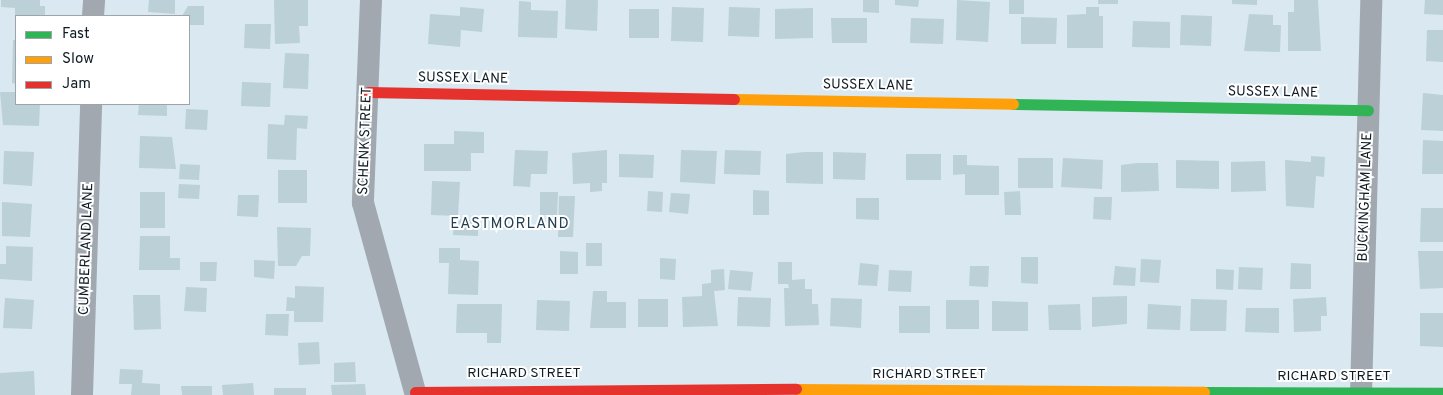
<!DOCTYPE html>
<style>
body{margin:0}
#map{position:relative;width:1443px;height:395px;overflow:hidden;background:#d9e8f1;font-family:Overpass,sans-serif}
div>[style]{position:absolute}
.building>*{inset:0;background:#bbd0d7}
.street>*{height:22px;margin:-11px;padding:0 11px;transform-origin:11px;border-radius:11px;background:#a1a8b0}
.fast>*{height:11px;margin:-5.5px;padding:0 5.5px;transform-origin:5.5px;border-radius:5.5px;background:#30b455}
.slow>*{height:11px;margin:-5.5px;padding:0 5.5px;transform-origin:5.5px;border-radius:5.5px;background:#ff9f0a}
.jam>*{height:11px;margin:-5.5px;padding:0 5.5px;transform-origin:5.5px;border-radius:5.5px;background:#e5322d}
span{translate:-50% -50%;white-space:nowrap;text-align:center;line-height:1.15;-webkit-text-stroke:4px #fff;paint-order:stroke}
.street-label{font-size:14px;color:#0f1c24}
.neighbourhood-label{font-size:15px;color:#224051;letter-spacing:1px}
.legend{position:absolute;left:15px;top:15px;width:175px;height:90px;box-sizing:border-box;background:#fff;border:1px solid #9fa4a7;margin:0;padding:6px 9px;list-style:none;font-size:15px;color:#0f1c24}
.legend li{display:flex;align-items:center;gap:10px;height:25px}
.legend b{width:25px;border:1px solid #9fa4a7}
</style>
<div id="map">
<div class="building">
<div style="clip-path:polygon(1px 0,40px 0,40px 6px,45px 6px,45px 16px,15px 16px,15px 8px,1px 7px)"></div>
<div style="clip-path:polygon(149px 0,175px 0,175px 14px,148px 12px)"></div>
<div style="clip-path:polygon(274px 0,308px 0,308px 26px,299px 26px,300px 43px,275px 44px)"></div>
<div style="clip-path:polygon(566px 0,598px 0,597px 31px,565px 29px)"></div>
<div style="clip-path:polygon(863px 0,879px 0,879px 13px,863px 12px)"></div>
<div style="clip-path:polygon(895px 0,919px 0,918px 7px,895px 5px)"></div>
<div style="clip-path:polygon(957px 0,990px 2px,988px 42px,956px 40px)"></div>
<div style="clip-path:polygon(1009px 0,1024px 0,1024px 14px,1009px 14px)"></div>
<div style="clip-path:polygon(1098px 0,1118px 0,1118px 4px,1098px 4px)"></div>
<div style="clip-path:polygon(1232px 0,1257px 0,1257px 5px,1232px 4px)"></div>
<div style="clip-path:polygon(1294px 0,1318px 0,1321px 51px,1288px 51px,1288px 12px,1294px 12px)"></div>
<div style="clip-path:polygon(1425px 0,1443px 0,1443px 15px,1424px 14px)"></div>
<div style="clip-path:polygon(519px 1px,531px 2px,531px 10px,558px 11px,557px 38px,518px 37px)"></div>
<div style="clip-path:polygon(188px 6px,204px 6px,204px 25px,189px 25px,189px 16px,182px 16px)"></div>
<div style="clip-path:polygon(460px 7px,484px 9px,482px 32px,461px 30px,460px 47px,428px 44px,430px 14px,460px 16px)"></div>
<div style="clip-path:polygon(672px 7px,704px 8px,703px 42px,671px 41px)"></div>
<div style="clip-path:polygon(729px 7px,760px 8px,759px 37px,728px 36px)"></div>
<div style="clip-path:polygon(1086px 7px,1099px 7px,1099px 16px,1103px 16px,1103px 48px,1067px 48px,1067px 15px,1086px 14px)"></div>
<div style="clip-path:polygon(813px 8px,813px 38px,775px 39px,775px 9px)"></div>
<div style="clip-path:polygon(629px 9px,659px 9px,659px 38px,629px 38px)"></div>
<div style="clip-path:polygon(1249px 14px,1273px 15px,1273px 25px,1281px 25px,1280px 52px,1244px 51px)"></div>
<div style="clip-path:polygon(1181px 15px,1212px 16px,1211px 46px,1180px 45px)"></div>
<div style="clip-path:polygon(1021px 17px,1057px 18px,1056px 44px,1021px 44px)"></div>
<div style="clip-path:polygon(831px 18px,867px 18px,867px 43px,832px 43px)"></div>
<div style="clip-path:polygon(911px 18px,944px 19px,943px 44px,910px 43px)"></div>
<div style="clip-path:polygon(1133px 21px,1170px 22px,1170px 48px,1132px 47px)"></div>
<div style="clip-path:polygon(245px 24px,271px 24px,270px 49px,244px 48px)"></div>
<div style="clip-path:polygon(1427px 30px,1443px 30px,1443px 62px,1426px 61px)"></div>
<div style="clip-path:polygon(13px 40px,16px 40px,16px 84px,12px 83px)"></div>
<div style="clip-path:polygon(285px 53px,309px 54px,308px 89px,283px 88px)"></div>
<div style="clip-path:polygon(242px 82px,271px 83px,270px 107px,241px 106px)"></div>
<div style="clip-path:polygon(0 92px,16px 92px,16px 104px,40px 104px,39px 126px,3px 125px)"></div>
<div style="clip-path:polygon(1423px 93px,1443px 95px,1443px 131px,1421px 130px)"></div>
<div style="clip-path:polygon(139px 104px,167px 104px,167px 116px,138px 115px)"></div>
<div style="clip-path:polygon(186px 109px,208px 110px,207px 130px,185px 129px)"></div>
<div style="clip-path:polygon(285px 115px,308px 116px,307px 129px,297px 128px,296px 160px,267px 159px,268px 124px,284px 125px)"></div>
<div style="clip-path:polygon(454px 131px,484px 132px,484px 153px,471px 153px,471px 171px,424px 171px,424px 144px,454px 144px)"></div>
<div style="clip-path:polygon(140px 136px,172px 137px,176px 169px,139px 168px)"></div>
<div style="clip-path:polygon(1423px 140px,1443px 141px,1443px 174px,1422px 174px)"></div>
<div style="clip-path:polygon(515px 150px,548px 151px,547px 174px,531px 174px,530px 187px,513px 186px)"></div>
<div style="clip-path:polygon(607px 150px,607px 183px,602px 183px,602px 191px,590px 192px,590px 183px,573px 184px,572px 153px)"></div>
<div style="clip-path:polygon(681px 150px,717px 151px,715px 184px,680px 182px)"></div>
<div style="clip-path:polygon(725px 150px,761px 151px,760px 175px,724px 174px)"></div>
<div style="clip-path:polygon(4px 151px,34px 152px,32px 186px,3px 184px)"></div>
<div style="clip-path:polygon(805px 152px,823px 152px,823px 184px,786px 183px,786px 154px)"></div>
<div style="clip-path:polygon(833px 152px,866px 153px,865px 180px,833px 179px)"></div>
<div style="clip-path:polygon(619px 154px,654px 155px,653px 178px,619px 177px)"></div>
<div style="clip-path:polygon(906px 154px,941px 154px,941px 180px,906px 180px)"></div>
<div style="clip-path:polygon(953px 155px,967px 155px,967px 165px,999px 166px,999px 195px,965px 195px,965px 174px,953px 175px)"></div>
<div style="clip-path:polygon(1311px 156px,1325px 157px,1324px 177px,1316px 176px,1314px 208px,1286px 206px,1285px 160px,1311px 162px)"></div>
<div style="clip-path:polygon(1018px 158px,1053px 158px,1053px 188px,1018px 188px)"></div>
<div style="clip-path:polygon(1063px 158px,1103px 160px,1102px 189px,1061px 187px)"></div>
<div style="clip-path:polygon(1176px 160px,1219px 161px,1219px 189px,1176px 188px)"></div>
<div style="clip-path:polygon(1265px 161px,1266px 191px,1231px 192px,1231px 162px)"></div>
<div style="clip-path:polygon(1137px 163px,1158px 163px,1159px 191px,1121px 192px,1121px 165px)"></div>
<div style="clip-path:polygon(180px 164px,200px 165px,199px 180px,179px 179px)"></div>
<div style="clip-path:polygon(278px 170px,307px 170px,307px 203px,278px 203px)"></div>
<div style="clip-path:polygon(432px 181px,460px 182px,458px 216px,431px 215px)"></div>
<div style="clip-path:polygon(179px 184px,200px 185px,199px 199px,178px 198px)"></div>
<div style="clip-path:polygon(753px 190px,769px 191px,769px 215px,753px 215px)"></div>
<div style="clip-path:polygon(648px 191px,663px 192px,662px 212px,647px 211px)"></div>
<div style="clip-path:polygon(1020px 191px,1021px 215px,1005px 215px,1004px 192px)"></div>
<div style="clip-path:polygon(140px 192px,165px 192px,165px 228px,140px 228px)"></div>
<div style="clip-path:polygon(540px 192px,558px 192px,557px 215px,540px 215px)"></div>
<div style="clip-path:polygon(671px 193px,690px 194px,688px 214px,669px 212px)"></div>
<div style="clip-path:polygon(238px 195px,259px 195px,258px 217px,237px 216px)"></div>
<div style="clip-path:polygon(559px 196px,575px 196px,573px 237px,558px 237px)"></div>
<div style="clip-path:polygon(1094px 197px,1112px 197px,1111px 220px,1093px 219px)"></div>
<div style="clip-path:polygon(856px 198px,879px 198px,879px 220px,856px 219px)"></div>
<div style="clip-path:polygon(2px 202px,32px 204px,30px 237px,2px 236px)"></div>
<div style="clip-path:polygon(1421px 208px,1443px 208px,1443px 242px,1420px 242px)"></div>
<div style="clip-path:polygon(454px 219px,478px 220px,478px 236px,453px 235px)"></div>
<div style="clip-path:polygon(277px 227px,311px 228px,310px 256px,302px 256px,296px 266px,278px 266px)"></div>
<div style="clip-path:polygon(140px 236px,170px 236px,170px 258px,180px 258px,180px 270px,139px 270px)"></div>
<div style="clip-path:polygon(586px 243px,602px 243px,602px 266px,586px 266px)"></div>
<div style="clip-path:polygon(6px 246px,33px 247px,32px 281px,0 279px,0 264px,6px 264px)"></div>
<div style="clip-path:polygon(439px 248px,460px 248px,460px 260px,479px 261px,478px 295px,448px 294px,449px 263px,439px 263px)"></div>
<div style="clip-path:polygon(560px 251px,578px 252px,578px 274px,560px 274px)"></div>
<div style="clip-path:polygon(1418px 251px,1443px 251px,1443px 288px,1420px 289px)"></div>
<div style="clip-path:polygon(1021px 257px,1038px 257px,1038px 284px,1021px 283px)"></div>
<div style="clip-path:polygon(660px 258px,676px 259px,675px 280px,660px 279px)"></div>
<div style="clip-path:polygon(1141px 259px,1161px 260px,1159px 283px,1140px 282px)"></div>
<div style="clip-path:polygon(254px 260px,275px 261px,274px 279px,254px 277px)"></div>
<div style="clip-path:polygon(200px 262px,217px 262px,216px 281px,200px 281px)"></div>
<div style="clip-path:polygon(778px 262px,792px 262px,792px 280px,805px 279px,805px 289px,812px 289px,812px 304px,818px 304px,819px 325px,785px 326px,784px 288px,789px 288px,788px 284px,778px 284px)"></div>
<div style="clip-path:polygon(860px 263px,879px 265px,877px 286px,858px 285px)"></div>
<div style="clip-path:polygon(1291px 263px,1311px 264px,1311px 289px,1290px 289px)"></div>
<div style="clip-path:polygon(970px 266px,989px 266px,988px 287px,969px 286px)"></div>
<div style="clip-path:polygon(1115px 266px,1136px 268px,1135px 286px,1113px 285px)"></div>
<div style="clip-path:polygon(1239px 267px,1263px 268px,1262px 290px,1238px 289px)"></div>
<div style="clip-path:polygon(724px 269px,725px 290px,714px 291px,718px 326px,683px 327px,682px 297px,702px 296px,702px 284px,711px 283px,711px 270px)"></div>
<div style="clip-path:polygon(1216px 269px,1234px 270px,1233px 290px,1216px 289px)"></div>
<div style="clip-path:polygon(730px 270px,753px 272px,751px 291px,728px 289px)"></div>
<div style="clip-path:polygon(889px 270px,912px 271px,911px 292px,888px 291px)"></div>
<div style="clip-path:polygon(295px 286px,324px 287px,323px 322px,294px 322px,294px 311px,286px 311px,287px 297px,295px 298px)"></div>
<div style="clip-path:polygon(186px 287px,207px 288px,206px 312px,184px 311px)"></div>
<div style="clip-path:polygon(593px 291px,607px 291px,607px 302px,626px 302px,626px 328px,590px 328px)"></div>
<div style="clip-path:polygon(133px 295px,160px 295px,161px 329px,134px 330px)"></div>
<div style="clip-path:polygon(1127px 296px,1127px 324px,1092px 327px,1092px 297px)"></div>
<div style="clip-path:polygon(738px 297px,771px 298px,770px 327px,737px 326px)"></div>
<div style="clip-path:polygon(1326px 297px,1327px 316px,1321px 316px,1321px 331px,1294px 332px,1293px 299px)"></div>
<div style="clip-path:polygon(5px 298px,34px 300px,32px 329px,3px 328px)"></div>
<div style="clip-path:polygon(831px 298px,862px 299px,861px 328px,830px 326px)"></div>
<div style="clip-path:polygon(638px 299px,668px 299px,668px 327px,638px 327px)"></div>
<div style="clip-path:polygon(1191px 299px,1227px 300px,1226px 331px,1190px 331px)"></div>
<div style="clip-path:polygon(537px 300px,570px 301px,569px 331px,536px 330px)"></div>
<div style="clip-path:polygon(946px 300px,979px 300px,979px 329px,946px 329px)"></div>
<div style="clip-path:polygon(992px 301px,1028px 302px,1028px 331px,992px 331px)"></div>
<div style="clip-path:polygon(457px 304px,502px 304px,501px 343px,487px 343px,487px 333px,456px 333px)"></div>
<div style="clip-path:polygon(1080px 304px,1081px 330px,1049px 330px,1048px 305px)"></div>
<div style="clip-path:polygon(1148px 304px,1181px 306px,1180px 330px,1147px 329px)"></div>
<div style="clip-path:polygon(899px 306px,930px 306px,930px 333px,899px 333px)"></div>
<div style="clip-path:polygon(1246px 308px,1279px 308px,1279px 333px,1245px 332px)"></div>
<div style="clip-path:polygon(1420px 313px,1443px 313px,1443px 347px,1420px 346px)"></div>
<div style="clip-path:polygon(266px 314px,289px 314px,288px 336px,265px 335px)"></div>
<div style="clip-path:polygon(319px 342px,320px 364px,299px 365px,298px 343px)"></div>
<div style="clip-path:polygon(355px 362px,356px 382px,334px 382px,334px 363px)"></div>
<div style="clip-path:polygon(120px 369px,143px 370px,142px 383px,160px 384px,160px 395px,131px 395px,132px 384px,119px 384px)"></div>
<div style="clip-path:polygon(34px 371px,35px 395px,0 395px,0 373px)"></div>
<div style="clip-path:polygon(253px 383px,254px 395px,223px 395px,222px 385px)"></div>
<div style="clip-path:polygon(365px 384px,366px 395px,332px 395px,331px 385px)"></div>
<div style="clip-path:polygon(181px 386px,212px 386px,212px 395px,182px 395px)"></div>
<div style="clip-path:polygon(274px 388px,306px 388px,306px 395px,274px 395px)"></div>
</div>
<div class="street">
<div style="left:371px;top:0;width:203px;rotate:92.3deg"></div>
<div style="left:363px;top:203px;width:199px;rotate:74.6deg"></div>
<div style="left:93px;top:16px;width:16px;rotate:-86deg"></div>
<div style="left:82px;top:395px;width:291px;rotate:-88.2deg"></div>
<div style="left:1361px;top:395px;width:395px;rotate:-88.5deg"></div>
</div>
<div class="fast">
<div style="left:1013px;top:104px;width:355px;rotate:1deg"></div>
<div style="left:1204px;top:392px;width:239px;rotate:0.2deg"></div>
</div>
<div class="slow">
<div style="left:734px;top:99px;width:279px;rotate:1deg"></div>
<div style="left:796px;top:389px;width:408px;rotate:0.4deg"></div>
</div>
<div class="jam">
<div style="left:368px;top:92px;width:366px;rotate:1.1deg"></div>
<div style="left:415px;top:392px;width:381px;rotate:-0.5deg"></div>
</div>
<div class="street-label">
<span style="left:463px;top:79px;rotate:1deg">SUSSEX LANE</span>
<span style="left:868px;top:86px;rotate:1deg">SUSSEX LANE</span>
<span style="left:1273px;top:93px;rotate:1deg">SUSSEX LANE</span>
<span style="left:366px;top:141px;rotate:-88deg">SCHENK STREET</span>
<span style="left:1366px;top:197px;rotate:-88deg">BUCKINGHAM LANE</span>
<span style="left:87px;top:249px;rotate:-88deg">CUMBERLAND LANE</span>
<span style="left:524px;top:374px">RICHARD STREET</span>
<span style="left:929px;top:375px">RICHARD STREET</span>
<span style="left:1334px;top:377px">RICHARD STREET</span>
</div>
<div class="neighbourhood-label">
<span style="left:510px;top:225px">EASTMORLAND</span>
</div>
<ul class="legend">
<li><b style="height:6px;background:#30b455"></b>Fast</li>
<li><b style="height:6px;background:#ff9f0a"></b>Slow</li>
<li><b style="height:6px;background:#e5322d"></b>Jam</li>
</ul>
</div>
